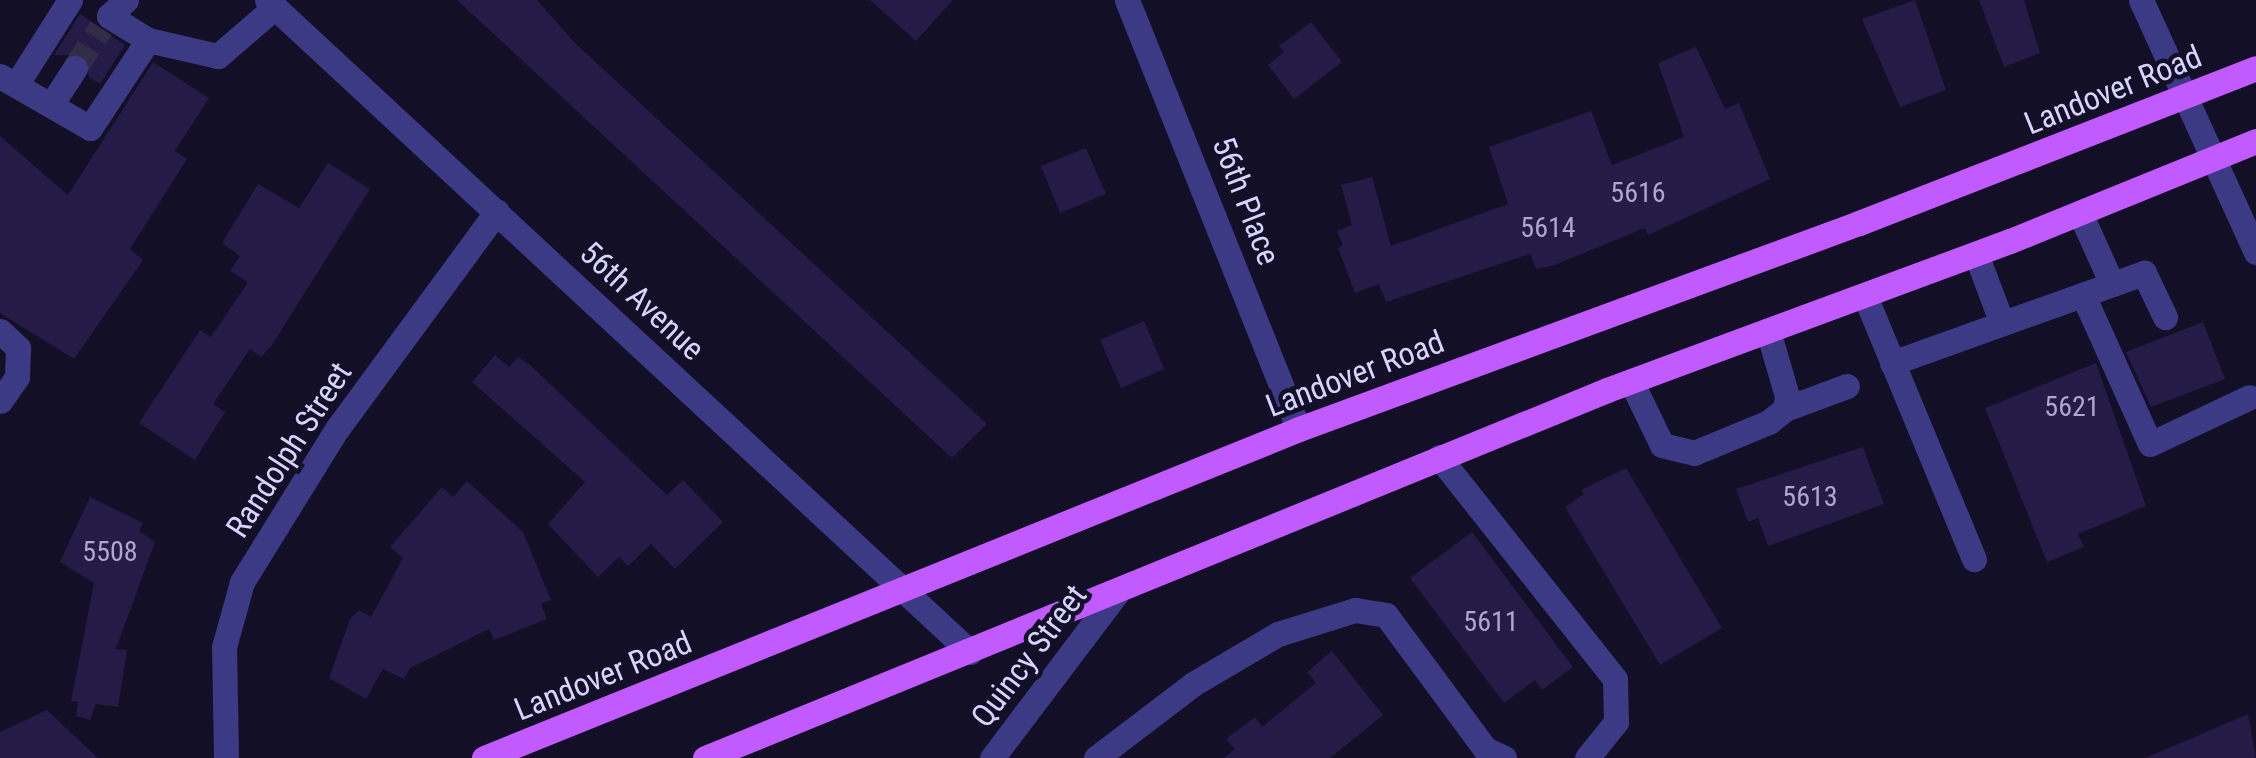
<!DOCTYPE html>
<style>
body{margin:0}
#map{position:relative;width:2256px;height:758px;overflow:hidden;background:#130f26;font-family:"Roboto Condensed",sans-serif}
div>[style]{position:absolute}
.building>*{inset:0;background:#241b47}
.minor-tunnel>*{height:25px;margin-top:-12.5px;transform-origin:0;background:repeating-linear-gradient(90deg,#312d47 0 25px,transparent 0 37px)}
.minor>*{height:25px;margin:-12.5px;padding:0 12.5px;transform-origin:12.5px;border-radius:12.5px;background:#3d3a85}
.major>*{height:25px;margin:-12.5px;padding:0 12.5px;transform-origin:12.5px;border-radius:12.5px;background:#c25bff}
span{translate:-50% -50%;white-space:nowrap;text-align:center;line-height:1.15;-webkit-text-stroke:9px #130f26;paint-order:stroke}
.number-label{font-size:28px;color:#aca6d1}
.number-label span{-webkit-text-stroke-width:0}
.street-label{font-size:32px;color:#d9d4ff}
</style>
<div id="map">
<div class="building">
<div style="clip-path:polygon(457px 0,537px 0,574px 42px,987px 424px,952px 458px)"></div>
<div style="clip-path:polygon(870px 0,953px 0,916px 41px)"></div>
<div style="clip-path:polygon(1915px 0,1946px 90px,1900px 107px,1862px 19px)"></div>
<div style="clip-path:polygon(1979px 0,2024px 0,2040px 53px,2004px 67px)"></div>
<div style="clip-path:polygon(80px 14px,125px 45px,100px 84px,89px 77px,85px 55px,54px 55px)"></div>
<div style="clip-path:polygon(1311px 22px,1342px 62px,1294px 99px,1268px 65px,1284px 52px,1279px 46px)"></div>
<div style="clip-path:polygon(1696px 47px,1725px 109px,1739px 103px,1770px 179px,1648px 235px,1645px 228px,1552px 266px,1536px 269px,1530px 254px,1386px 302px,1379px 284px,1355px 293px,1338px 248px,1343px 245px,1337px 231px,1352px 225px,1341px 185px,1372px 177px,1391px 246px,1508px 204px,1489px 147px,1591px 111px,1612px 165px,1684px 137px,1658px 63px)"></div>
<div style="clip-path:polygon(153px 62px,209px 98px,175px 151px,187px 159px,130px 249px,143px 260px,74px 359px,0 313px,0 136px,68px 195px)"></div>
<div style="clip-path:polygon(1086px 148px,1106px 194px,1060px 213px,1041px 166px)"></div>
<div style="clip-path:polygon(328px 163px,370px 189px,272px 345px,261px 357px,250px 349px,213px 404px,225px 412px,195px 460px,139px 423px,200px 330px,211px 337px,248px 282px,230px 271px,240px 256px,222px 243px,258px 184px,299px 208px)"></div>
<div style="clip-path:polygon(1144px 321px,1164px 369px,1121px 388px,1100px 340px)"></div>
<div style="clip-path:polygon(2203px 322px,2225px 379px,2151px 407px,2126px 352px)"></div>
<div style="clip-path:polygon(495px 355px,509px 367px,518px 357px,530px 365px,667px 495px,683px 480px,723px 522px,675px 569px,651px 544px,628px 566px,619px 557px,598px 577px,548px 524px,585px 482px,472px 382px)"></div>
<div style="clip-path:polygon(2096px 363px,2146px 506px,2078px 534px,2084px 547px,2047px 562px,1985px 408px)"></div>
<div style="clip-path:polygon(1863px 447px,1884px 504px,1768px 546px,1758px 518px,1748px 522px,1736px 489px)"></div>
<div style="clip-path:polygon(1626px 468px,1722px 628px,1660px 665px,1565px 507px,1584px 494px,1581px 490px)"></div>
<div style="clip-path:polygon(467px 481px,523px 532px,551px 600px,541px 604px,547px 619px,494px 640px,489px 629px,410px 668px,404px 679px,383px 669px,366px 699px,329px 678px,350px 619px,359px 610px,371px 617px,403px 558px,390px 547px,442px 487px,453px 497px)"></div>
<div style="clip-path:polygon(90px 497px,143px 523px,139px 531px,155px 542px,116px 649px,127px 650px,118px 707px,96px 704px,90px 720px,76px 716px,78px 702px,71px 701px,94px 583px,60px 562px)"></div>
<div style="clip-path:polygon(1472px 532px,1573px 667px,1542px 690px,1535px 680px,1504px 703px,1410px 578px)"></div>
<div style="clip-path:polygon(1332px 651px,1383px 715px,1330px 758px,1224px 758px,1235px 749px,1226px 739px,1255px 717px,1262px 727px,1316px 683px,1307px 672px)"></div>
<div style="clip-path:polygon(47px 710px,98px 758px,0 758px,0 732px)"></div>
<div style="clip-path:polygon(2248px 714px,2256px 758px,2145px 758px)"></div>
</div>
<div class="minor-tunnel">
<div style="left:75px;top:68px;width:48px;rotate:-57deg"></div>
</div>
<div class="minor">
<div style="left:126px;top:0;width:23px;rotate:137deg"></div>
<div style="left:109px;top:16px;width:46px;rotate:31.6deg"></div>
<div style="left:267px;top:0;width:959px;rotate:42.84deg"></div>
<div style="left:1127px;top:0;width:462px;rotate:68.2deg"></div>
<div style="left:2141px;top:0;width:277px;rotate:65.5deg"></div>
<div style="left:0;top:76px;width:104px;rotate:30deg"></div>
<div style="left:90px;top:128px;width:105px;rotate:-56.6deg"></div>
<div style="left:148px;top:40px;width:72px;rotate:12.9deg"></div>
<div style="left:218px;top:56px;width:75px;rotate:-40.7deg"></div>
<div style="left:16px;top:85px;width:101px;rotate:-57.6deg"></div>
<div style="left:51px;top:105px;width:44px;rotate:-57deg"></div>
<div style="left:2080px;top:213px;width:78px;rotate:65.7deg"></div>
<div style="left:1976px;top:254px;width:74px;rotate:69.4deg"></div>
<div style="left:2083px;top:295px;width:163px;rotate:65.8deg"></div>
<div style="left:2150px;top:444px;width:110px;rotate:-25.2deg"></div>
<div style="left:1865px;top:296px;width:285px;rotate:67.5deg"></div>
<div style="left:0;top:331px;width:25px;rotate:43deg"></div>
<div style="left:18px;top:348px;width:29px;rotate:92deg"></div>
<div style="left:17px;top:377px;width:29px;rotate:125deg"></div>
<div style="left:1892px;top:363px;width:268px;rotate:-19.7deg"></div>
<div style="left:2144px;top:273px;width:49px;rotate:64.5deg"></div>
<div style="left:1631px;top:381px;width:71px;rotate:64.2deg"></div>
<div style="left:1662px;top:445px;width:33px;rotate:14deg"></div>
<div style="left:1694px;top:453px;width:81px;rotate:-22.5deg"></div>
<div style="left:1769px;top:422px;width:21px;rotate:-39deg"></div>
<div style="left:1785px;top:409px;width:13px;rotate:-81deg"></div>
<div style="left:1787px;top:396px;width:68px;rotate:-106.3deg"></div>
<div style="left:1785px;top:409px;width:66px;rotate:-20.4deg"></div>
<div style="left:1439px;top:457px;width:283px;rotate:51.6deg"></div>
<div style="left:1615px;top:679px;width:43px;rotate:88.7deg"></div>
<div style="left:1616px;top:722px;width:46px;rotate:128.9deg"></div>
<div style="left:226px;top:758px;width:111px;rotate:-91deg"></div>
<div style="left:224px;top:647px;width:67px;rotate:-74.5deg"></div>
<div style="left:242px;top:582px;width:180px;rotate:-58.2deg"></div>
<div style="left:337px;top:429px;width:270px;rotate:-53.7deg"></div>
<div style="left:992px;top:758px;width:207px;rotate:-52.9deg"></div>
<div style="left:1096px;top:758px;width:122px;rotate:-37.3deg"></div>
<div style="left:1193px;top:684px;width:99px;rotate:-30.5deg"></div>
<div style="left:1278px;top:634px;width:81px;rotate:-17.3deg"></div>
<div style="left:1355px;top:610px;width:31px;rotate:9deg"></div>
<div style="left:1386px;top:615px;width:167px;rotate:53.5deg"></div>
<div style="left:1485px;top:749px;width:21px;rotate:25deg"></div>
</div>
<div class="major">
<div style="left:484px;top:758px;width:879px;rotate:-21.98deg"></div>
<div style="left:1299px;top:429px;width:597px;rotate:-20.2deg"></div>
<div style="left:1859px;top:223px;width:426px;rotate:-21.3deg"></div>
<div style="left:705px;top:758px;width:974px;rotate:-22.19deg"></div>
<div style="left:1607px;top:390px;width:430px;rotate:-20.3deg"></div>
<div style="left:2010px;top:241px;width:266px;rotate:-22.1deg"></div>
</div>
<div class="number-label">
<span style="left:1638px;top:193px">5616</span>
<span style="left:1548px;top:228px">5614</span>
<span style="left:2072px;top:407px">5621</span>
<span style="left:1810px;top:497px">5613</span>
<span style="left:110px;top:552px">5508</span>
<span style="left:1491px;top:622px">5611</span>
</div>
<div class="street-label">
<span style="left:2113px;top:90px;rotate:-22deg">Landover Road</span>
<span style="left:1246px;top:201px;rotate:69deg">56th Place</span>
<span style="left:642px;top:301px;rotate:43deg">56th Avenue</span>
<span style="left:1355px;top:374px;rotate:-21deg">Landover Road</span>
<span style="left:289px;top:450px;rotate:-57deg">Randolph Street</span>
<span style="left:1029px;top:656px;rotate:-53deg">Quincy Street</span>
<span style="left:603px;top:676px;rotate:-22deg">Landover Road</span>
</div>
</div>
